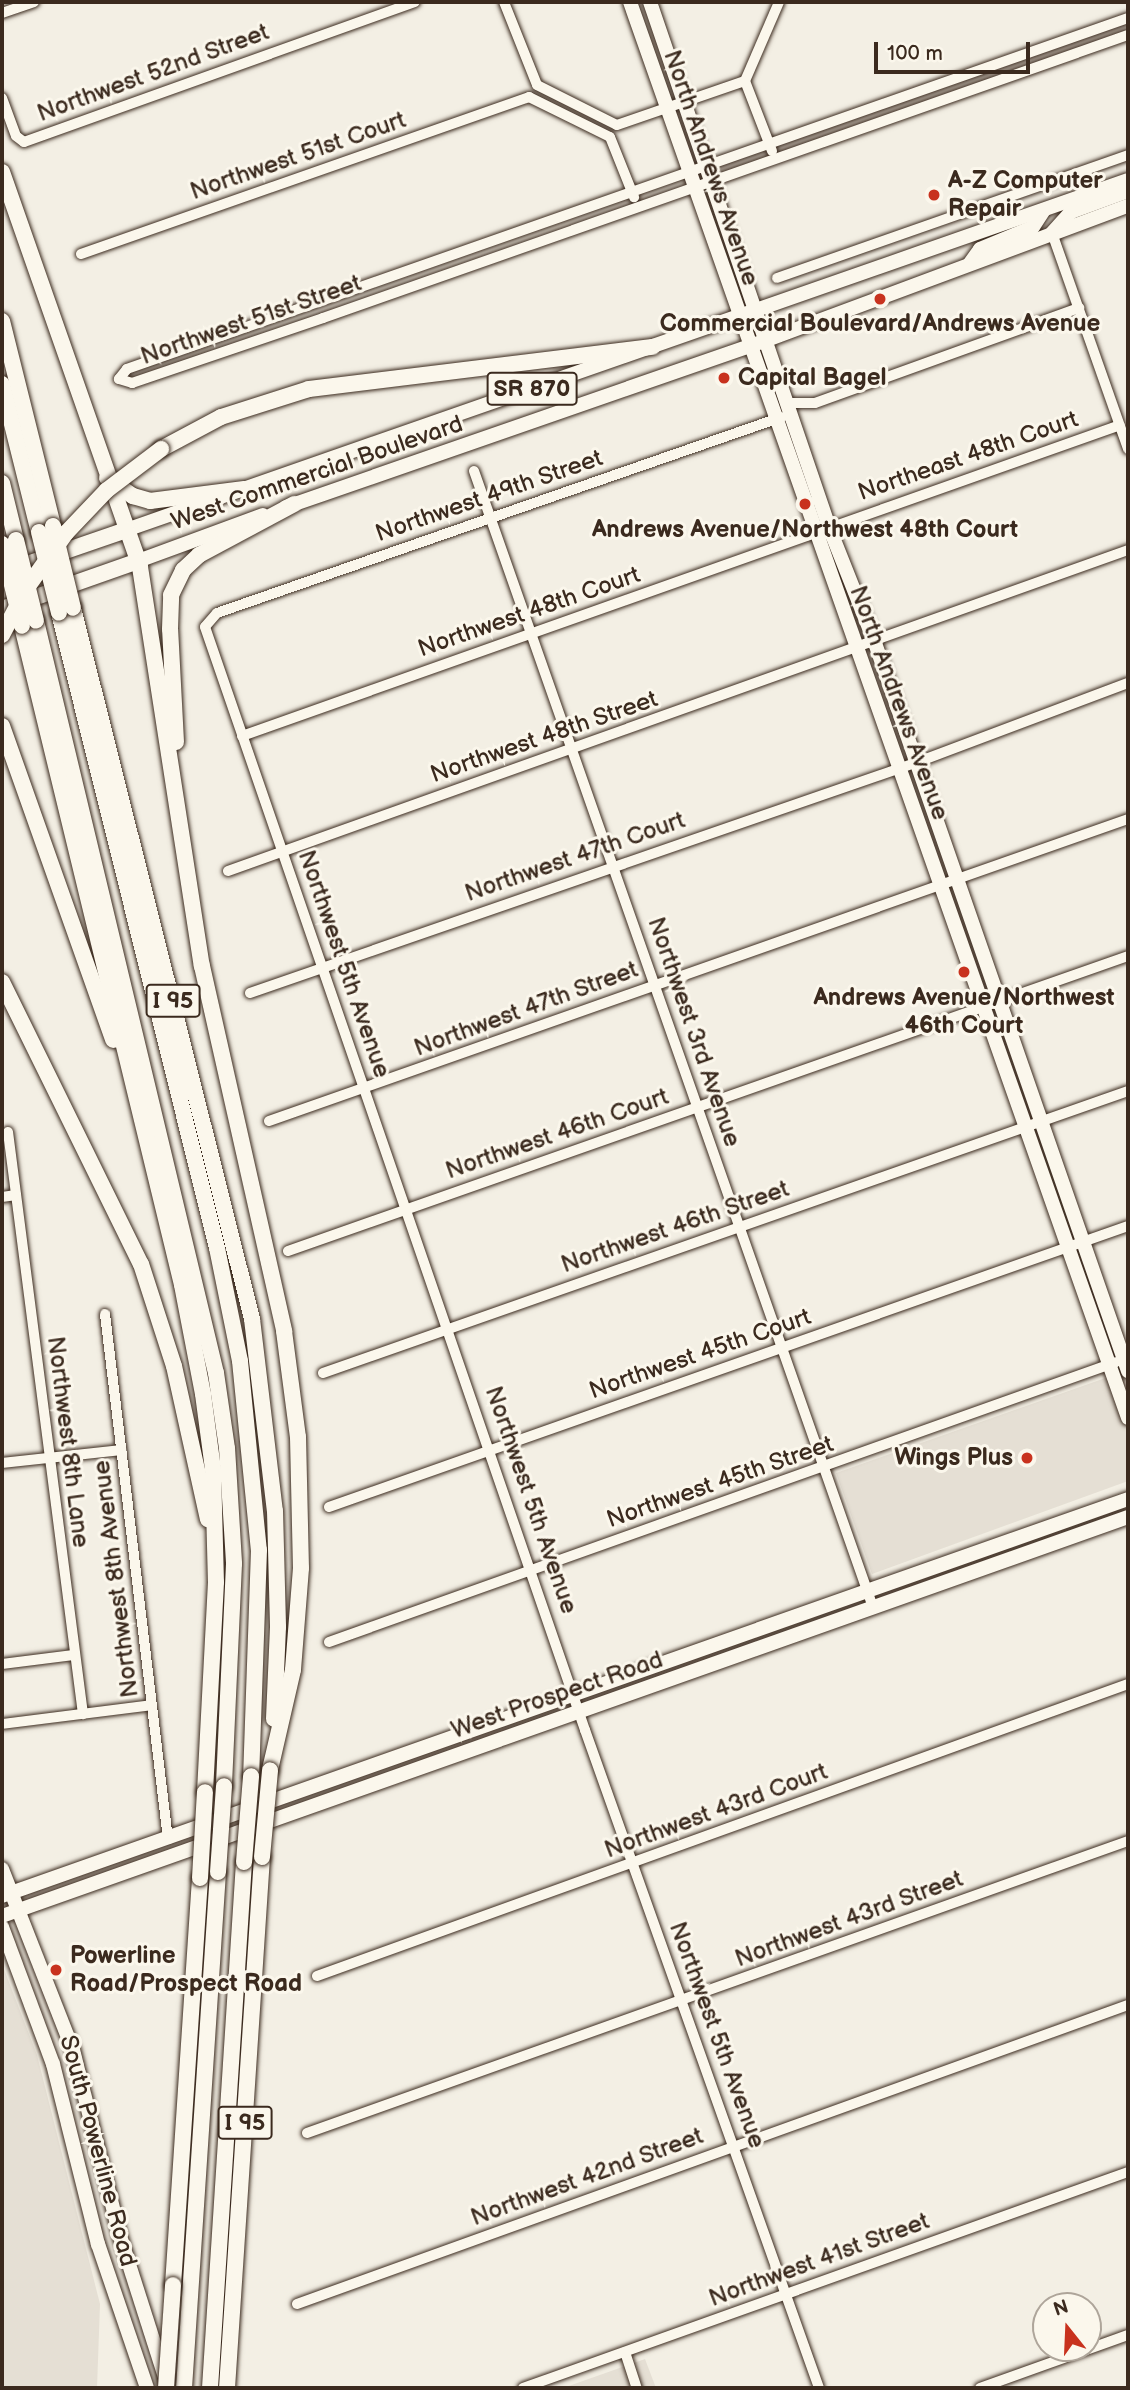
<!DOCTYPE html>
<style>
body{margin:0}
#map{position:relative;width:1130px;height:2390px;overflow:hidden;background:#f3efe4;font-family:"Balsamiq Sans",sans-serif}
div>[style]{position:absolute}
.built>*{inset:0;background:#e5dfd4}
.green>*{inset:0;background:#d8d1c6}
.roads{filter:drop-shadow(0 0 2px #3b2a1e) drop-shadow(0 0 2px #3b2a1e)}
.minor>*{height:10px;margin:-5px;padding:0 5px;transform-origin:5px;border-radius:5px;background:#fbf7ec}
.major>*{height:14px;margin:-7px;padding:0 7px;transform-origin:7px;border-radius:7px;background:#fbf7ec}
.highway>*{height:16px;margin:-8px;padding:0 8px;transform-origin:8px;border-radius:8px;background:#fbf7ec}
.bridges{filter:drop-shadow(0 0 2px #3b2a1e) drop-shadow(0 0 2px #3b2a1e)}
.highway-bridge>*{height:16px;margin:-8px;padding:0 8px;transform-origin:8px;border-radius:8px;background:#fbf7ec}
.dots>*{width:19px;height:19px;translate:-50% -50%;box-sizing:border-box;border:4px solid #fbf7ec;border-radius:50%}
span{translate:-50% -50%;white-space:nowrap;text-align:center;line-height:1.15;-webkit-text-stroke:6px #fbf7ec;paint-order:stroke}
.shield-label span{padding:2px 5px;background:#fbf7ec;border:2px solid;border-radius:5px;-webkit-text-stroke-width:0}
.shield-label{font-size:23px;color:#3b2a1e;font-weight:700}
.street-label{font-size:24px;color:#3b2a1e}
.poi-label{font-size:24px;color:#3b2a1e;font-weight:700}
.left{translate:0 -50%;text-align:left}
.right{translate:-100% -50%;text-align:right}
.frame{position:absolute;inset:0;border:4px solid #3b2a1e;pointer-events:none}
.north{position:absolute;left:1032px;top:2292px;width:70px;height:70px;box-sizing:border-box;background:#fbf7ec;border:2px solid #aea59a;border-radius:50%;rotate:342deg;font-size:19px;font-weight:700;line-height:28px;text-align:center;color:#3b2a1e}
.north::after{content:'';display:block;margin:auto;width:24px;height:32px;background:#c8321e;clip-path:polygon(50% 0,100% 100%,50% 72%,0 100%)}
.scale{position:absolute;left:874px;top:42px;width:156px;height:32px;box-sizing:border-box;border:4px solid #3b2a1e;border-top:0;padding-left:9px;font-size:21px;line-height:24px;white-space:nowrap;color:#3b2a1e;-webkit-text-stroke:5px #fbf7ec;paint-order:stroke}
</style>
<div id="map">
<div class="built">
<div style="clip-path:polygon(1128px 1370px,1128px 1481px,872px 1574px,836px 1473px)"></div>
<div style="clip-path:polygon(2px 1964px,37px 2055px,100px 2304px,97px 2388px,2px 2388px)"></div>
<div style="clip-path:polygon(645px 2359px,656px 2388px,563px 2388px)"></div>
</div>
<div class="green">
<div style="clip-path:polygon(1128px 21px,1128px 31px,722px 173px,719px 166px)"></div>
</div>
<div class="roads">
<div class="minor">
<div style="left:504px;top:2px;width:89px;rotate:68.3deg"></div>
<div style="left:537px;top:85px;width:89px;rotate:26.6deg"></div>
<div style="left:2px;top:13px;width:34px;rotate:-19deg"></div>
<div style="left:1128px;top:18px;width:1061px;rotate:160.68deg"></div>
<div style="left:127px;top:369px;width:13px;rotate:129deg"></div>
<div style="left:119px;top:379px;width:14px;rotate:17deg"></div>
<div style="left:132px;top:383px;width:202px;rotate:-18.8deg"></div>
<div style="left:323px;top:318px;width:853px;rotate:-19.37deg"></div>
<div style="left:529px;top:97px;width:90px;rotate:26.3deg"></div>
<div style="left:610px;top:137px;width:65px;rotate:68.2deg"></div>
<div style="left:2px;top:98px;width:40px;rotate:69.8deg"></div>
<div style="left:16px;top:136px;width:10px;rotate:37deg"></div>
<div style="left:24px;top:142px;width:415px;rotate:-19.7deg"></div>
<div style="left:617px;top:125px;width:135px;rotate:-19deg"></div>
<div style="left:772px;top:151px;width:75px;rotate:-111.1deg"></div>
<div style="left:745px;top:81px;width:86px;rotate:-66.7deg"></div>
<div style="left:1052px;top:233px;width:229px;rotate:70.6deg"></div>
<div style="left:81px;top:254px;width:475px;rotate:-19.3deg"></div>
<div style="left:777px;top:278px;width:372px;rotate:-19.3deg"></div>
<div style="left:788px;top:403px;width:27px"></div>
<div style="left:815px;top:403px;width:281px;rotate:-19.8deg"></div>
<div style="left:782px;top:417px;width:598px;rotate:160.87deg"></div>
<div style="left:217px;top:613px;width:18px;rotate:131deg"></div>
<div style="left:205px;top:627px;width:1167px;rotate:70.99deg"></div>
<div style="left:585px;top:1730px;width:698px;rotate:70.42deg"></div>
<div style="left:474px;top:471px;width:1204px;rotate:70.65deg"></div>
<div style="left:242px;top:736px;width:931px;rotate:-19.5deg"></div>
<div style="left:228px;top:871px;width:956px;rotate:-19.63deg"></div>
<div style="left:250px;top:993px;width:704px;rotate:-19.08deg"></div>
<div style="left:915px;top:763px;width:228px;rotate:-20.6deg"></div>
<div style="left:269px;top:1121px;width:911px;rotate:-19.37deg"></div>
<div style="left:8px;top:1132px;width:587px;rotate:82.66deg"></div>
<div style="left:2px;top:1197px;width:14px;rotate:-8deg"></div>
<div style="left:288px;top:1251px;width:890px;rotate:-19.35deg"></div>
<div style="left:105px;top:1314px;width:529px;rotate:83.16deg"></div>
<div style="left:323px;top:1373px;width:853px;rotate:-19.31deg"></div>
<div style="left:2px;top:1463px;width:120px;rotate:-6.2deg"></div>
<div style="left:329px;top:1507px;width:847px;rotate:-19.38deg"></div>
<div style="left:329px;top:1642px;width:835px;rotate:-19.58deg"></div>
<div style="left:2px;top:1664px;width:72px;rotate:-7.2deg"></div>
<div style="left:2px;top:1724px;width:151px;rotate:-7.2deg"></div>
<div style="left:317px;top:1976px;width:862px;rotate:-19.8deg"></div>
<div style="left:307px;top:2133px;width:871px;rotate:-19.58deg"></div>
<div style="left:297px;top:2304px;width:883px;rotate:-19.79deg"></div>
<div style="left:625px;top:2352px;width:38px;rotate:72deg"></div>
<div style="left:523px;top:2388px;width:642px;rotate:-19.65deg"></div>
<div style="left:980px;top:2388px;width:157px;rotate:-19.7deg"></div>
</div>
<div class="major">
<div style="left:630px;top:2px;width:1501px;rotate:70.62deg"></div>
<div style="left:650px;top:2px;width:555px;rotate:71.17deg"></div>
<div style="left:829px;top:527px;width:125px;rotate:68.4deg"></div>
<div style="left:875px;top:643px;width:771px;rotate:70.84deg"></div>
<div style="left:1052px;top:233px;width:28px;rotate:-48deg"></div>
<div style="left:1071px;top:212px;width:61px;rotate:-20.2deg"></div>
<div style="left:970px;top:263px;width:17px;rotate:-54deg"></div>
<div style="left:980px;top:249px;width:57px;rotate:-22.5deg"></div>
<div style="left:1033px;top:227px;width:20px;rotate:-57deg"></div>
<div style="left:286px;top:507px;width:509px;rotate:-19.15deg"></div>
<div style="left:767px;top:340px;width:385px;rotate:-20.4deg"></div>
<div style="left:126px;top:530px;width:1061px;rotate:-19.25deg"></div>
<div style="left:138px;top:561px;width:133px;rotate:-20.2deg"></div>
<div style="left:2px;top:1869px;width:194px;rotate:68.6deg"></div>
<div style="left:73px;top:2050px;width:192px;rotate:75.8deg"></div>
<div style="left:120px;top:2236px;width:151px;rotate:72.3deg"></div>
<div style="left:2px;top:1896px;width:1194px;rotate:-19.42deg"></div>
<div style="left:2px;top:1916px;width:1195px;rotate:-19.51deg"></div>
<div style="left:2px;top:1927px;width:146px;rotate:69.6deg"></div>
<div style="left:53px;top:2064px;width:186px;rotate:76deg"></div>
<div style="left:98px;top:2244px;width:152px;rotate:71.2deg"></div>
</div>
<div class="highway">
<div style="left:2px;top:172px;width:418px;rotate:70.7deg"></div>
<div style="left:140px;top:567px;width:404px;rotate:81.2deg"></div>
<div style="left:202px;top:966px;width:374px;rotate:77.3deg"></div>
<div style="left:284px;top:1331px;width:107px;rotate:82.5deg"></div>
<div style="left:298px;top:1437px;width:131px;rotate:88.7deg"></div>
<div style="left:301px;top:1568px;width:102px;rotate:94.5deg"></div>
<div style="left:293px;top:1670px;width:103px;rotate:103deg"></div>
<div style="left:2px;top:321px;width:211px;rotate:76deg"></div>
<div style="left:2px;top:384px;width:153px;rotate:76deg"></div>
<div style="left:161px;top:449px;width:68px;rotate:-28.1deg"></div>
<div style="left:221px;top:417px;width:92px;rotate:-17.7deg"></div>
<div style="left:309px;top:389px;width:346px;rotate:-7deg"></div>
<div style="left:107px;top:478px;width:32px;rotate:35deg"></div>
<div style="left:133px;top:496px;width:18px;rotate:16deg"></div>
<div style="left:150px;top:501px;width:95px;rotate:-7.3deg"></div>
<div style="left:2px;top:483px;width:59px;rotate:76.2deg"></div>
<div style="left:10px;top:570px;width:123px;rotate:-19deg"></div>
<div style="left:73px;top:608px;width:733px;rotate:75.87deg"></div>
<div style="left:252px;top:1319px;width:193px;rotate:83.2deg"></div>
<div style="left:275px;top:1511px;width:116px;rotate:88.5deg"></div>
<div style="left:278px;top:1627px;width:92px;rotate:92.5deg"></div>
<div style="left:2px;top:609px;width:144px;rotate:-19.4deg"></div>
<div style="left:59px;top:613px;width:654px;rotate:76.03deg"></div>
<div style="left:217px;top:1248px;width:115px;rotate:78.5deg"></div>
<div style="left:240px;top:1361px;width:190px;rotate:84.3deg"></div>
<div style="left:259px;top:1550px;width:226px;rotate:92deg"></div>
<div style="left:36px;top:621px;width:773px;rotate:76.54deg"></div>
<div style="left:216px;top:1373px;width:76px;rotate:81.7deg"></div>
<div style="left:227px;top:1448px;width:116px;rotate:86.5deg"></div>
<div style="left:234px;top:1564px;width:222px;rotate:92.6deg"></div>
<div style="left:22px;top:626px;width:678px;rotate:76.35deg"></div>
<div style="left:182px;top:1285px;width:111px;rotate:79.1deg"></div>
<div style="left:203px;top:1394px;width:76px;rotate:82.4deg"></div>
<div style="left:213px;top:1469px;width:113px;rotate:88.5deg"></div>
<div style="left:216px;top:1582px;width:210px;rotate:93deg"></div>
<div style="left:2px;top:726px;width:333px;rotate:70.5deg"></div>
<div style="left:176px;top:742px;width:113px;rotate:-93deg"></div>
<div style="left:170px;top:629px;width:34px;rotate:-88deg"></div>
<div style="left:171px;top:595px;width:28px;rotate:-64deg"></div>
<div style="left:183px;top:570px;width:22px;rotate:-43deg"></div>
<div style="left:199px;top:555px;width:108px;rotate:-28.2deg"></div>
<div style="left:2px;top:982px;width:314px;rotate:63.8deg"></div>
<div style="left:141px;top:1264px;width:107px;rotate:72.1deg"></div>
<div style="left:174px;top:1366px;width:157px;rotate:77.5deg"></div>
<div style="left:173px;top:2285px;width:408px;rotate:-86.2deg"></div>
<div style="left:184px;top:2388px;width:517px;rotate:-86.23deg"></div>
<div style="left:210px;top:2388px;width:527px;rotate:-86.3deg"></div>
<div style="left:227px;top:2388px;width:532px;rotate:-86.23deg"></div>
</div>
</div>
<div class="bridges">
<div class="highway-bridge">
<div style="left:53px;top:526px;width:84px;rotate:76.3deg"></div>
<div style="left:39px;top:532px;width:83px;rotate:76.1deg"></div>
<div style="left:16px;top:540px;width:83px;rotate:76.1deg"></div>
<div style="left:2px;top:544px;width:84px;rotate:76.3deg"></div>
<div style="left:2px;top:635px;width:52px;rotate:-62.4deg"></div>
<div style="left:26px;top:589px;width:69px;rotate:-54.5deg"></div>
<div style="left:66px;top:533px;width:59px;rotate:-46.4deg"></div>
<div style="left:107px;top:490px;width:68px;rotate:-37.2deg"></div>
<div style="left:262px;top:1857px;width:87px;rotate:-84.7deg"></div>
<div style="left:244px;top:1862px;width:86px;rotate:-85.3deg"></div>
<div style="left:218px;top:1872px;width:86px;rotate:-86deg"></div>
<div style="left:200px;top:1878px;width:86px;rotate:-86.7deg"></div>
<div style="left:166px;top:2388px;width:103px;rotate:-86.1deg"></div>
</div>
</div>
<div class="dots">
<div style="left:934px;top:195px;background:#c8321e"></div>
<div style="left:880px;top:299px;background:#c8321e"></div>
<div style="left:724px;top:378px;background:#c8321e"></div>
<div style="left:805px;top:504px;background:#c8321e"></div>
<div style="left:964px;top:972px;background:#c8321e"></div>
<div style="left:1027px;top:1458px;background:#c8321e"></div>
<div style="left:56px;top:1970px;background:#c8321e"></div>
</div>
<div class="shield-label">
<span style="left:532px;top:389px">SR 870</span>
<span style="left:173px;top:1001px">I 95</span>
<span style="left:245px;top:2123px">I 95</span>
</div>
<div class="street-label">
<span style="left:153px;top:73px;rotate:-20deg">Northwest 52nd Street</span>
<span style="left:298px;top:156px;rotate:-19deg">Northwest 51st Court</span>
<span style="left:711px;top:168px;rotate:71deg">North Andrews Avenue</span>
<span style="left:251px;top:320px;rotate:-19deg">Northwest 51st Street</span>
<span style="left:968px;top:456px;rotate:-19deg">Northeast 48th Court</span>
<span style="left:317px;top:473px;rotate:-19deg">West Commercial Boulevard</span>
<span style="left:489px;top:496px;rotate:-19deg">Northwest 49th Street</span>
<span style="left:529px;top:612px;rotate:-19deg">Northwest 48th Court</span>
<span style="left:899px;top:703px;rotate:70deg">North Andrews Avenue</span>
<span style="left:544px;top:737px;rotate:-19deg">Northwest 48th Street</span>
<span style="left:575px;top:857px;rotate:-19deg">Northwest 47th Court</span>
<span style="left:344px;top:964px;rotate:71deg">Northwest 5th Avenue</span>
<span style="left:526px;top:1009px;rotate:-20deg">Northwest 47th Street</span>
<span style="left:694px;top:1032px;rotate:71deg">Northwest 3rd Avenue</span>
<span style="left:557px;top:1134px;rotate:-19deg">Northwest 46th Court</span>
<span style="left:675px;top:1227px;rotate:-19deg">Northwest 46th Street</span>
<span style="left:700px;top:1354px;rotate:-19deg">Northwest 45th Court</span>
<span style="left:68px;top:1442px;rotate:83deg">Northwest 8th Lane</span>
<span style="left:720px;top:1482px;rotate:-19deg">Northwest 45th Street</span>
<span style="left:531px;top:1500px;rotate:71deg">Northwest 5th Avenue</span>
<span style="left:116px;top:1579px;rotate:-97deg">Northwest 8th Avenue</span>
<span style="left:557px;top:1695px;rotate:-19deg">West Prospect Road</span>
<span style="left:716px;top:1811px;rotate:-20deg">Northwest 43rd Court</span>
<span style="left:849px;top:1919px;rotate:-20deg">Northwest 43rd Street</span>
<span style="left:717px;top:2035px;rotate:70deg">Northwest 5th Avenue</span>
<span style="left:98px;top:2151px;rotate:75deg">South Powerline Road</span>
<span style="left:587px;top:2177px;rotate:-20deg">Northwest 42nd Street</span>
<span style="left:819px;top:2260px;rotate:-20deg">Northwest 41st Street</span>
</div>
<div class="poi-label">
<span class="left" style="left:948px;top:195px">A-Z Computer<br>Repair</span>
<span style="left:880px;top:324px">Commercial Boulevard/Andrews Avenue</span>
<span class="left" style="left:738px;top:378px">Capital Bagel</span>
<span style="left:805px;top:530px">Andrews Avenue/Northwest 48th Court</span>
<span style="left:964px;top:1012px">Andrews Avenue/Northwest<br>46th Court</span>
<span class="right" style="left:1013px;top:1458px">Wings Plus</span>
<span class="left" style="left:70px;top:1970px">Powerline<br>Road/Prospect Road</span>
</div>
<div class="frame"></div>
<div class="north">N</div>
<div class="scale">100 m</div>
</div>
